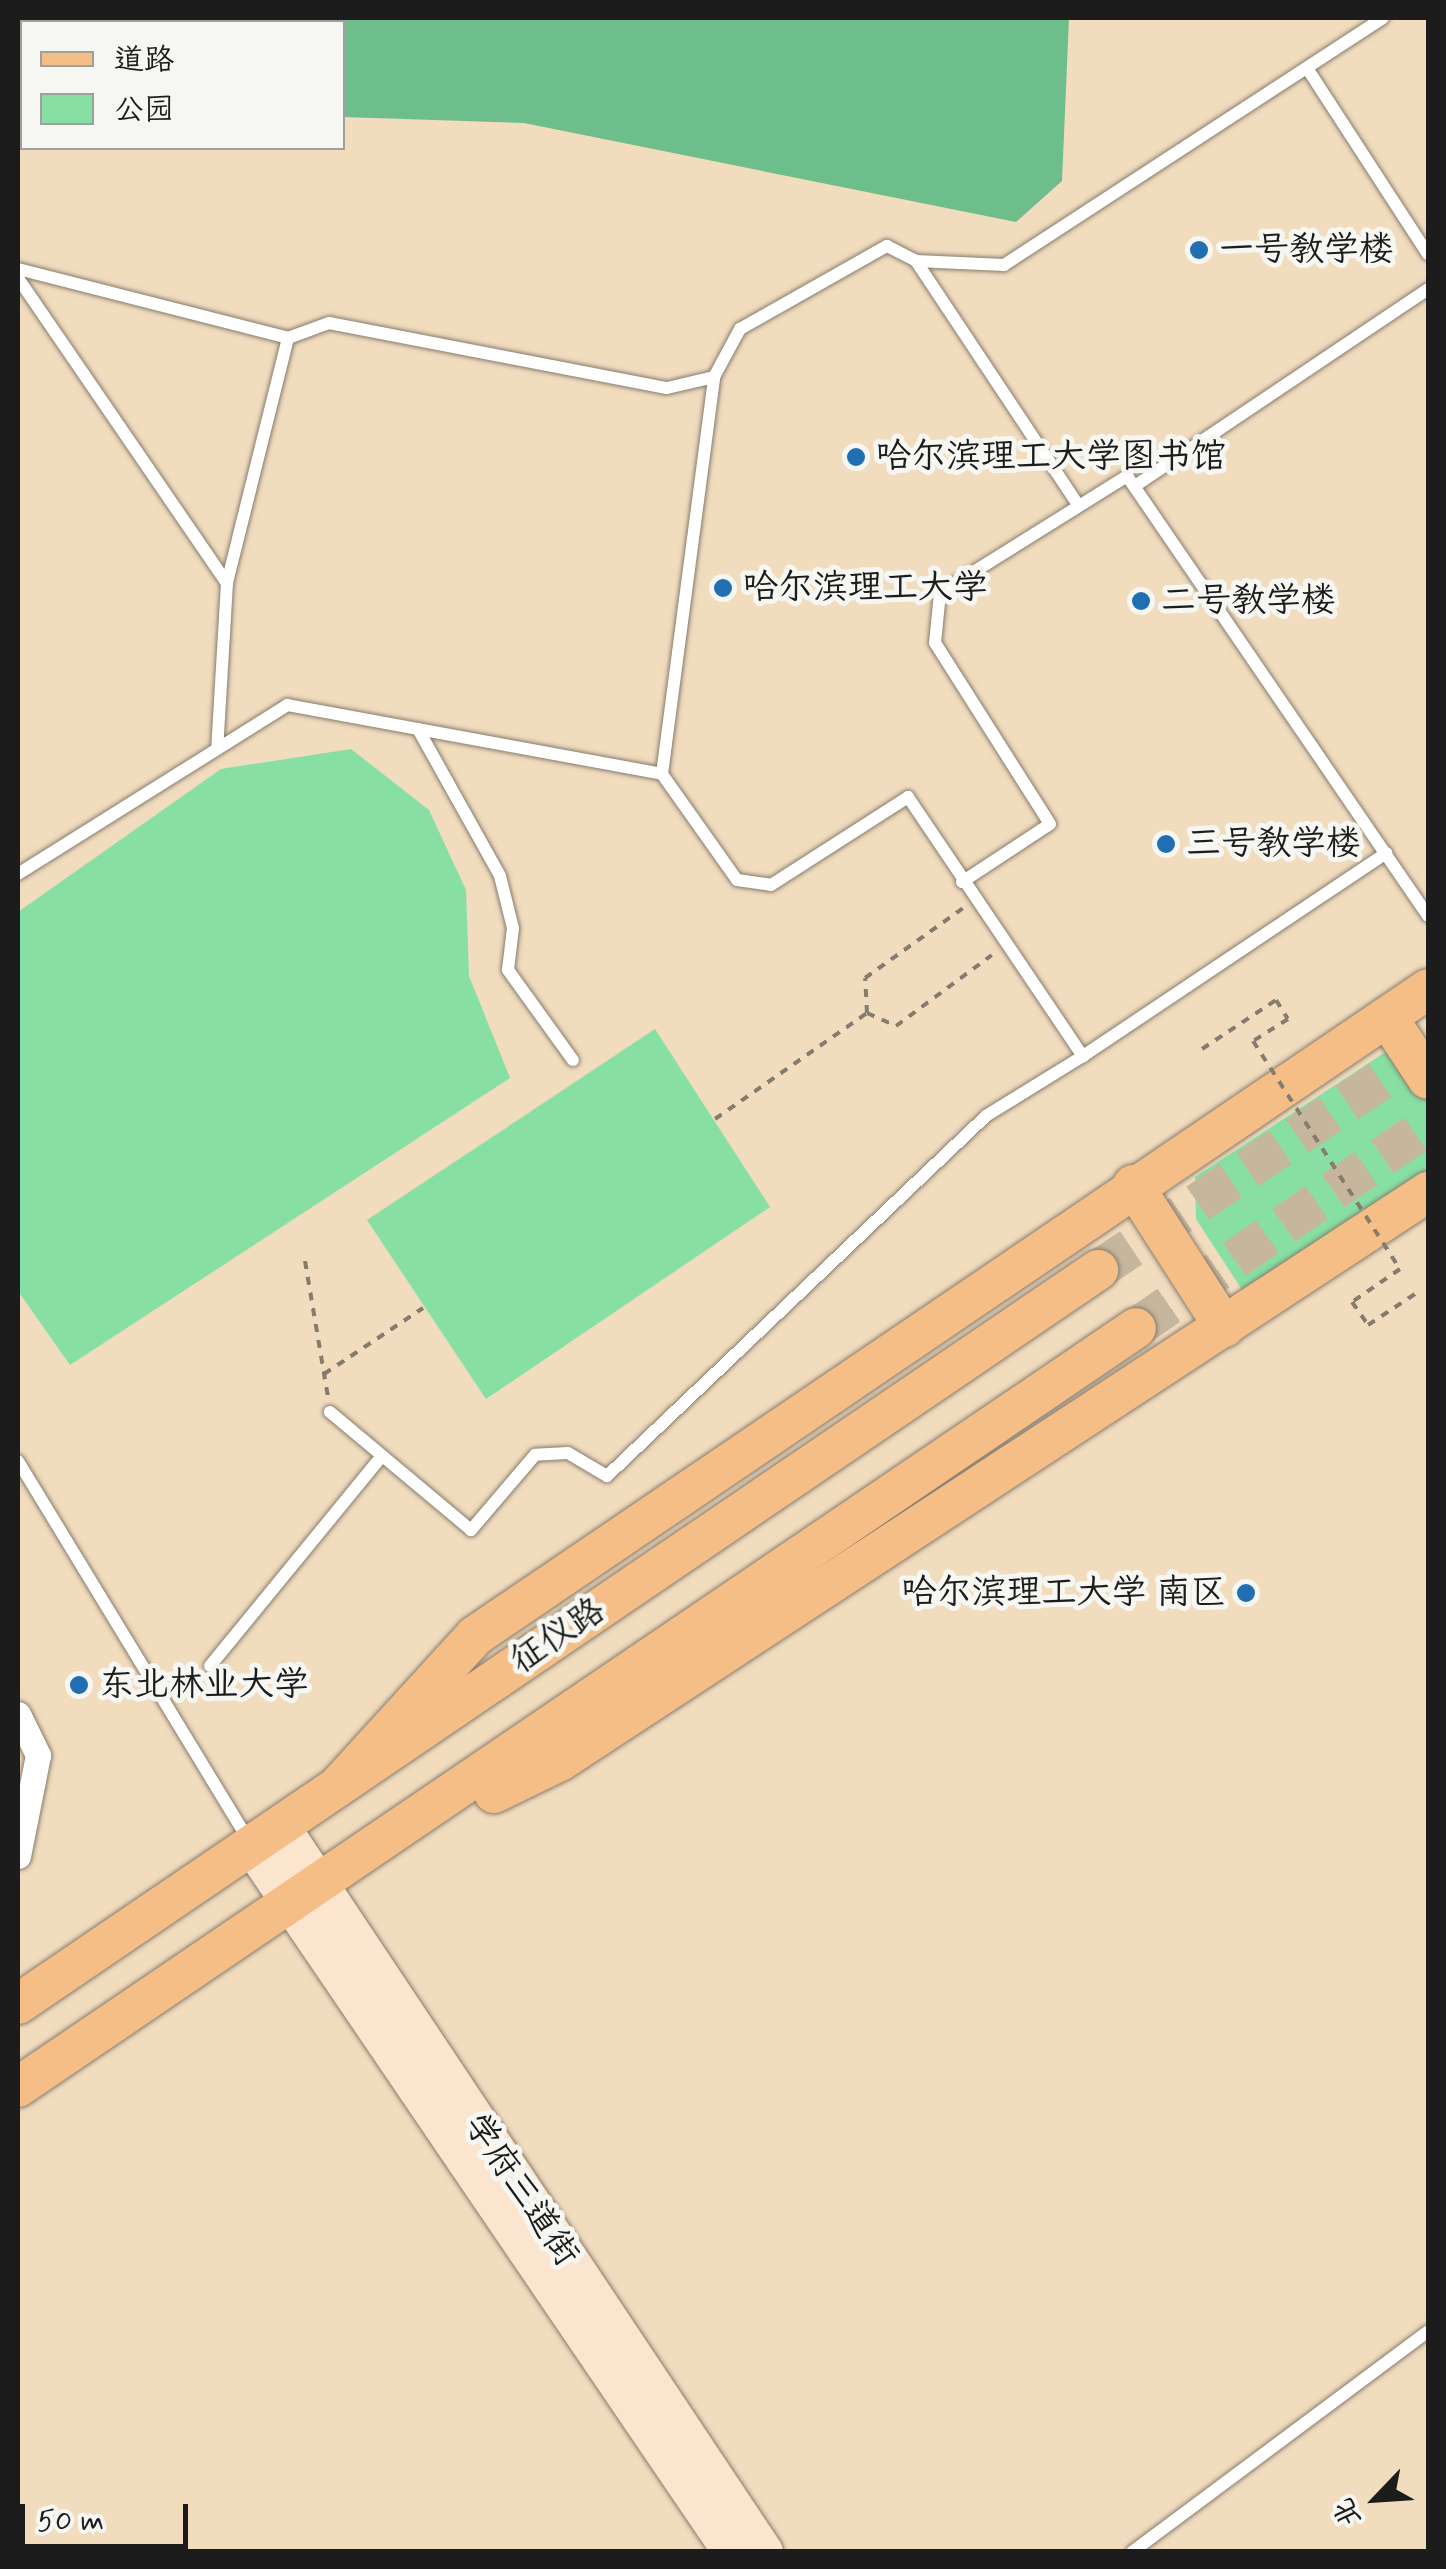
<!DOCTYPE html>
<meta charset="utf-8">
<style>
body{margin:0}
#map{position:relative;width:1446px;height:2569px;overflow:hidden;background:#f1dcbe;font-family:Mynerve,"LXGW WenKai TC",sans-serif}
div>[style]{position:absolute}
.green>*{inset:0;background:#87dfa4}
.forest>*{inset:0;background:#6dbe8a}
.primary-tunnel>*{height:40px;margin-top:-20px;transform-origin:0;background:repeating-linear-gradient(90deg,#c6b69e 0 40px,transparent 0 60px)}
.path>*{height:4px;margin-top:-2px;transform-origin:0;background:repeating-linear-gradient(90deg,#867c6d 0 8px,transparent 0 16px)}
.roads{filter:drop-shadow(0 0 2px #867c6d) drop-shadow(0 0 2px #867c6d)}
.service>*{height:12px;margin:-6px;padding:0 6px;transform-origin:6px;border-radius:6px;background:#fff}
.minor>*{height:25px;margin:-12.5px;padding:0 12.5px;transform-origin:12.5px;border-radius:12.5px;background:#fff}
.secondary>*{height:38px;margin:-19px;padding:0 19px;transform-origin:19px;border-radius:19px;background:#fbe5cf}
.primary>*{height:40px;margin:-20px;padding:0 20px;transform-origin:20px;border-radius:20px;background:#f6be87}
.path-bridge>*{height:4px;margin-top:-2px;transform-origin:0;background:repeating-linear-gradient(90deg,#867c6d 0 8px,transparent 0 16px)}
.dots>*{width:28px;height:28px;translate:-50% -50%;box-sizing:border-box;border:5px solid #f6f6f2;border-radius:50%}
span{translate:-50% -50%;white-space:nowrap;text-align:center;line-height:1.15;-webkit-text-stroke:10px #f6f6f2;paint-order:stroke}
.poi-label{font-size:35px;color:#1c1c1c}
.left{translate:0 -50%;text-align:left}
.right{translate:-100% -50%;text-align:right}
.street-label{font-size:35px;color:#1c1c1c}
.frame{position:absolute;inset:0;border:20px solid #1c1c1c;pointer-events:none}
.legend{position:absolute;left:20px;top:20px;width:325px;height:130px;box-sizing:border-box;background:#f6f6f2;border:2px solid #9f9f9c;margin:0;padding:12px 18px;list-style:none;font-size:30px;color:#1c1c1c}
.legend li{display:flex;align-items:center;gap:20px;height:50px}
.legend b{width:50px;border:2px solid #9f9f9c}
.north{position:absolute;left:1326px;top:2449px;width:100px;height:100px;-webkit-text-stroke:8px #f6f6f2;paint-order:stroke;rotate:245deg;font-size:28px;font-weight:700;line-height:40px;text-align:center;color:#1c1c1c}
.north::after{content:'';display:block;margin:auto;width:35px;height:45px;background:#1c1c1c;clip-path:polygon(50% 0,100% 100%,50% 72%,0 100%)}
.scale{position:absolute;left:20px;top:2504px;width:168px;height:45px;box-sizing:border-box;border:5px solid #1c1c1c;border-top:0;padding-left:12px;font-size:30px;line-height:35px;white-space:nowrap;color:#1c1c1c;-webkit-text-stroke:8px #f6f6f2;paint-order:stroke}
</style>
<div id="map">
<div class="green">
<div style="clip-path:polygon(351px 749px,429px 810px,466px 890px,469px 976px,510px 1078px,70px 1365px,18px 1291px,18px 912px,221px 769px)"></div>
<div style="clip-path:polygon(655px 1029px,770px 1207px,486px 1399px,367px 1220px)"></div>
<div style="clip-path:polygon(1393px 1047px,1428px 1103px,1428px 1176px,1246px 1296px,1196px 1219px,1195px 1177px)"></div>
</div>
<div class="forest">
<div style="clip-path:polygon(18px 18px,1069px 18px,1062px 181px,1016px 222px,524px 123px,343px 117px,342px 22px,22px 22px,18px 112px)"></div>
</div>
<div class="primary-tunnel">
<div style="left:1098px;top:1270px;width:398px;rotate:-33.9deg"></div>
<div style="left:1136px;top:1328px;width:356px;rotate:-34.8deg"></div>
</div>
<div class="path">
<div style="left:867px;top:1013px;width:35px;rotate:-93deg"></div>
<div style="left:865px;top:978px;width:120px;rotate:-35.5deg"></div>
<div style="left:867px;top:1013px;width:32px;rotate:24deg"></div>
<div style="left:896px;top:1026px;width:119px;rotate:-36.5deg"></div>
<div style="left:715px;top:1119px;width:185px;rotate:-34.9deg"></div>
<div style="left:305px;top:1261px;width:138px;rotate:80.4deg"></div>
<div style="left:324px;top:1374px;width:119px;rotate:-33.7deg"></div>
</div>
<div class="roads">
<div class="service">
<div style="left:1307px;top:68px;width:222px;rotate:57deg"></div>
<div style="left:916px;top:261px;width:293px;rotate:56.4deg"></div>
<div style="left:18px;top:269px;width:279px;rotate:14.3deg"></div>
<div style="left:288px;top:338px;width:252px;rotate:104deg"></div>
<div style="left:227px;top:583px;width:166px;rotate:93.4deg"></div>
<div style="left:18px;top:278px;width:370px;rotate:55.6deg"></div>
<div style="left:288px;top:338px;width:44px;rotate:-20.1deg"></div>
<div style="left:329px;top:323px;width:344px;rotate:10.9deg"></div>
<div style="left:667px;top:388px;width:48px;rotate:-13.2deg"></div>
<div style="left:1135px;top:486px;width:353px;rotate:-33.9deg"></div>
<div style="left:418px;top:729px;width:168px;rotate:60.8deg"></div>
<div style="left:500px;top:876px;width:54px;rotate:76deg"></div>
<div style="left:513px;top:928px;width:42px;rotate:96.8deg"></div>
<div style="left:508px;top:970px;width:111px;rotate:54.2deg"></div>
<div style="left:662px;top:774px;width:400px;rotate:-82.5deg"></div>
<div style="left:714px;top:377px;width:55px;rotate:-61.6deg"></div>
<div style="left:740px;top:329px;width:169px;rotate:-29.5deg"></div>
<div style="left:887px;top:246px;width:33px;rotate:27deg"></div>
<div style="left:916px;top:261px;width:88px;rotate:2.6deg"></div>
<div style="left:1004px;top:265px;width:452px;rotate:-33.1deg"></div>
<div style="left:18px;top:874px;width:318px;rotate:-32.1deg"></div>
<div style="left:287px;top:705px;width:381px;rotate:10.4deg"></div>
<div style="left:662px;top:774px;width:130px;rotate:54.7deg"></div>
<div style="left:737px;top:880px;width:34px;rotate:8deg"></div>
<div style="left:771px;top:885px;width:163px;rotate:-32.7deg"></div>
<div style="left:908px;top:797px;width:313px;rotate:56deg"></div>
<div style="left:1083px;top:1056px;width:114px;rotate:148.3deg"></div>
<div style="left:986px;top:1116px;width:523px;rotate:136.47deg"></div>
<div style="left:607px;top:1476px;width:45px;rotate:-149.5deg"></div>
<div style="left:568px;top:1453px;width:33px;rotate:177deg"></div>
<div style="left:535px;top:1455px;width:99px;rotate:130.5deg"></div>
<div style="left:471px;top:1530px;width:184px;rotate:-140.1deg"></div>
<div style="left:962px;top:882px;width:105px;rotate:-33.4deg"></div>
<div style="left:1050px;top:824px;width:214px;rotate:-122.4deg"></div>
<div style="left:935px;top:643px;width:50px;rotate:-84.3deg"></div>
<div style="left:940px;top:593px;width:221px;rotate:-32deg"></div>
<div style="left:1127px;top:476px;width:533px;rotate:55.62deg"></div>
<div style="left:1083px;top:1056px;width:365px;rotate:-33.8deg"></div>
<div style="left:18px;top:1461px;width:442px;rotate:58.7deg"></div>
<div style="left:210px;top:1666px;width:271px;rotate:-50.7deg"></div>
<div style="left:1132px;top:2552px;width:369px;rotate:-36.7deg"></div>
</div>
<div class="minor">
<div style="left:18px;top:1714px;width:46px;rotate:64deg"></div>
<div style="left:38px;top:1755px;width:103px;rotate:101.2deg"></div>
</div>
<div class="secondary">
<div style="left:281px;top:1827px;width:871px;rotate:56.33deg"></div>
<div style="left:252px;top:1846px;width:854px;rotate:55.79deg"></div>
</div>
<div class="primary">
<div style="left:1387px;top:1017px;width:74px;rotate:56.5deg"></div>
<div style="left:1133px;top:1185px;width:169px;rotate:57.3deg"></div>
<div style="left:340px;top:1784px;width:200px;rotate:-47.6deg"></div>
<div style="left:475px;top:1636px;width:1152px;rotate:-34.17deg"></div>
<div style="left:494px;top:1793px;width:73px;rotate:-25.9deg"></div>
<div style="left:560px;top:1761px;width:1038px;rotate:-33.25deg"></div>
<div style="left:18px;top:2004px;width:1306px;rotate:-34.2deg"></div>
<div style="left:18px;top:2087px;width:1351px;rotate:-34.17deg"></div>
</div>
</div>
<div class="path-bridge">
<div style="left:1202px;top:1049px;width:89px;rotate:-33.5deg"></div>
<div style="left:1276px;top:1000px;width:22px;rotate:58deg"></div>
<div style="left:1288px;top:1019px;width:41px;rotate:147.8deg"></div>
<div style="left:1253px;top:1041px;width:271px;rotate:57.2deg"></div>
<div style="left:1400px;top:1269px;width:58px;rotate:145.5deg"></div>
<div style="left:1352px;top:1302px;width:28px;rotate:55deg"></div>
<div style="left:1368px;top:1325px;width:64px;rotate:-33.4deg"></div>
</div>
<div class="dots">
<div style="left:1199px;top:250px;background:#1f6fb2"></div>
<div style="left:856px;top:457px;background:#1f6fb2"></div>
<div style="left:723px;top:588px;background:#1f6fb2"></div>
<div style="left:1141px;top:601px;background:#1f6fb2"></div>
<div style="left:1166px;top:844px;background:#1f6fb2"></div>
<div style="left:1246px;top:1593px;background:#1f6fb2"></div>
<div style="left:79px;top:1685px;background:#1f6fb2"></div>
</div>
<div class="poi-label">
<span class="left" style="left:1219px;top:250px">一号教学楼</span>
<span class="left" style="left:876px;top:457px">哈尔滨理工大学图书馆</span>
<span class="left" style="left:743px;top:588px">哈尔滨理工大学</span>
<span class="left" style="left:1161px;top:601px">二号教学楼</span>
<span class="left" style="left:1186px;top:844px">三号教学楼</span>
<span class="right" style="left:1226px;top:1593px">哈尔滨理工大学 南区</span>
<span class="left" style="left:99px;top:1685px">东北林业大学</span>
</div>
<div class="street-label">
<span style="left:558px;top:1636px;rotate:-34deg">征仪路</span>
<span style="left:521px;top:2190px;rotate:56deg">学府三道街</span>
</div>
<div class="frame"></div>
<ul class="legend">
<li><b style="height:12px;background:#f6be87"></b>道路</li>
<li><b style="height:28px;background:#87dfa4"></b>公园</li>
</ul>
<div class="north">北</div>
<div class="scale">50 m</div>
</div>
